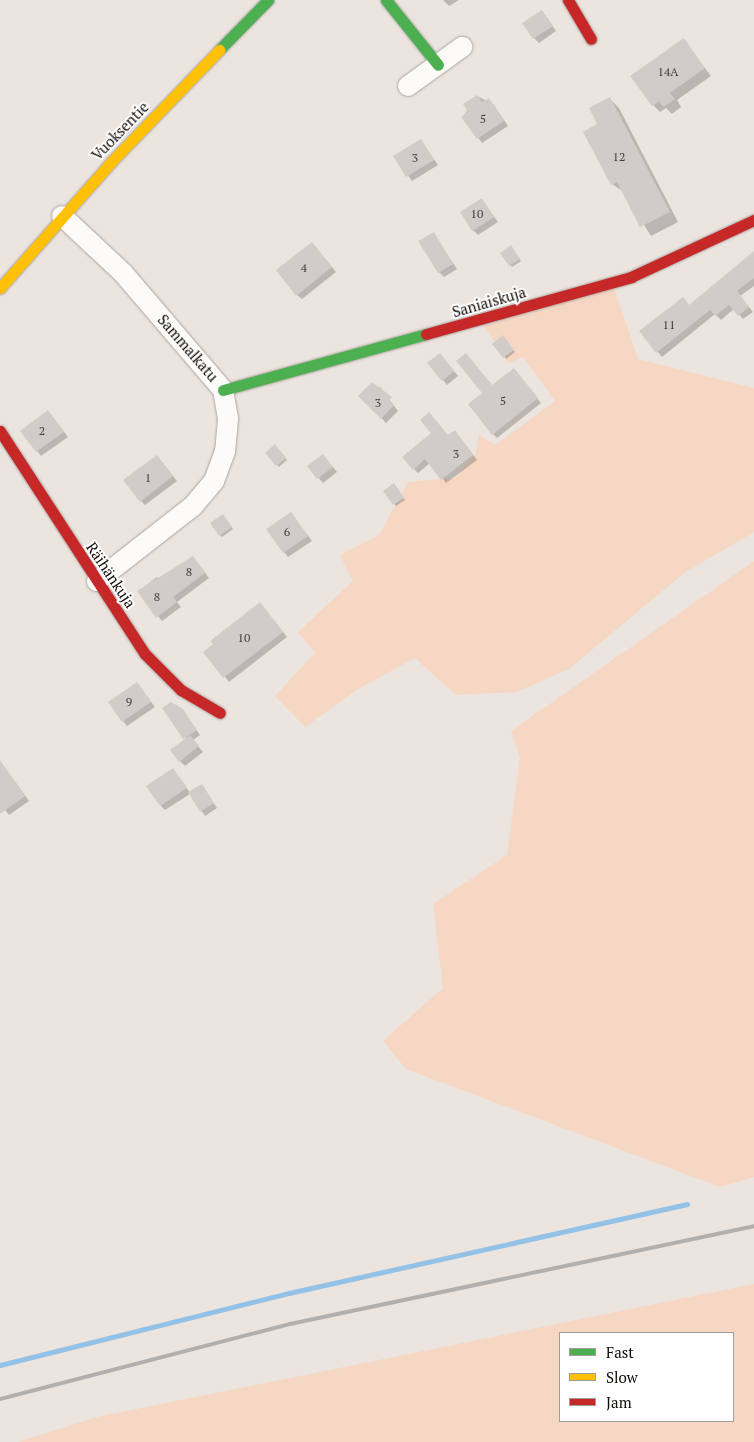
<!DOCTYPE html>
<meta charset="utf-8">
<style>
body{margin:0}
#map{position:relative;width:754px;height:1442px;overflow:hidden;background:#ece4df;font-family:"PT Serif",serif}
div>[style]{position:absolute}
.green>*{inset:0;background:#f5d7c3}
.shadow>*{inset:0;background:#0003}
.stream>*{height:5px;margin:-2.5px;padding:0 2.5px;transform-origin:2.5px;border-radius:2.5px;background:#94c2e7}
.building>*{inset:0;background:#d1ccc7}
.roads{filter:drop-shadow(0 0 1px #aaa4a0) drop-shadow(0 0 1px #aaa4a0)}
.street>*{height:20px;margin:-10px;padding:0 10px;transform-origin:10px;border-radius:10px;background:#fcfbfa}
.fast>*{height:11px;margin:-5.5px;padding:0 5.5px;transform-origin:5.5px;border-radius:5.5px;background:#4caf50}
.slow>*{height:11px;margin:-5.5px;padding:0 5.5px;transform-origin:5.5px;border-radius:5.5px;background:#ffc107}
.jam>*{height:11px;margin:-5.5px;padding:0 5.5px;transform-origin:5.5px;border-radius:5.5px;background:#c62828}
.rail>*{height:4px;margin:-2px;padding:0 2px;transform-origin:2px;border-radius:2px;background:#b2b0af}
span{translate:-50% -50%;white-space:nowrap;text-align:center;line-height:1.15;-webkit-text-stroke:4px #fff;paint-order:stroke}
.number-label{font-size:12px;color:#423d3a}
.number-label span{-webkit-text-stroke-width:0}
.street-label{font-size:15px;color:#110c09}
.legend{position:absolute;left:559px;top:1332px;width:175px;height:90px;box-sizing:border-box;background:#fff;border:1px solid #a09e9d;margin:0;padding:6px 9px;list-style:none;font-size:15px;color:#110c09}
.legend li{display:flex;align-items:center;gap:10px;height:25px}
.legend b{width:25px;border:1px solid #a09e9d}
</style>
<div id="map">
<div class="green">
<div style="clip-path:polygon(614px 288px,638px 359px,754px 388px,754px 532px,684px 573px,569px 669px,516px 692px,456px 695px,415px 658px,358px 689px,305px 727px,275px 696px,315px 653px,298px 632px,353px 581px,340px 555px,379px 535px,408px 482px,455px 478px,476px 453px,479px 435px,495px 445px,555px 401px,523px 357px,509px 363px,484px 326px)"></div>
<div style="clip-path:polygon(754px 561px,754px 1177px,720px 1187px,406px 1069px,383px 1041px,443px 988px,433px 904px,507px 855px,520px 757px,511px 731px)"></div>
<div style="clip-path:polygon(evenodd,754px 1284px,754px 1442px,18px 1442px,97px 1417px,754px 1284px,560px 1333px,733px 1333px,733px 1421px,560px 1421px,560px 1333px)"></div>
</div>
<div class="shadow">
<div style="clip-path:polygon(443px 0,459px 0,449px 6px)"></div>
<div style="clip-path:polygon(542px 11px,556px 31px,539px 43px,534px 38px)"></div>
<div style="clip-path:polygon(683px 39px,711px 76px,677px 100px,681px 107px,672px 114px,666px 108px,660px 112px,653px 105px)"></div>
<div style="clip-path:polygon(477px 96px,493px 104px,508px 126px,482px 143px,463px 117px)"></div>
<div style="clip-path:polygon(610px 99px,619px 108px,678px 222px,651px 236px,624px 192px,612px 184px,599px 125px)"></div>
<div style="clip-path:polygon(421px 141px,438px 165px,412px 181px,395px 157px)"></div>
<div style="clip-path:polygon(482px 200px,498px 222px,478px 235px,473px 230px)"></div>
<div style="clip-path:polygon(433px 233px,457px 269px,444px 277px,439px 272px)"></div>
<div style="clip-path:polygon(316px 248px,336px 272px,302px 299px,297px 295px)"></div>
<div style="clip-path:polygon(513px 249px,521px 261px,512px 267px,510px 265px)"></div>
<div style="clip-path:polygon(754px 258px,754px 286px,740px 296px,753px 312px,743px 319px,734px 309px,721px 320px,715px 314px,662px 357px,641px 332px,690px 307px)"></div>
<div style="clip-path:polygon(505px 339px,515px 352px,506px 359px,494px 344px)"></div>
<div style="clip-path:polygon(444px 359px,458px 376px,447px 385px,443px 380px)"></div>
<div style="clip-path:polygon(518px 374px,541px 403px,497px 438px,493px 434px,492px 386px)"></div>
<div style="clip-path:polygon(380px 387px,398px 411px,386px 423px,360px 396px)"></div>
<div style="clip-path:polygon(52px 416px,68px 437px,41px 456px,37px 451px)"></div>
<div style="clip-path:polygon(432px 433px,459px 436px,477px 460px,446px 483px,430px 463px,418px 473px,414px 469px)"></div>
<div style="clip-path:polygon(275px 446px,287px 460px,279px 467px,267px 453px)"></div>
<div style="clip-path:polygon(327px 460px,337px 472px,323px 483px,308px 466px)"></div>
<div style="clip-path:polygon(161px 461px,177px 481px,145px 505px,141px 501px)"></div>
<div style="clip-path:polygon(395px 486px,405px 500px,396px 506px,384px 491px)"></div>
<div style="clip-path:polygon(291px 513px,312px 541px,288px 557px,284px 552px)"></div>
<div style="clip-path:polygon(224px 518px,233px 529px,222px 537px,220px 535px)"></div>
<div style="clip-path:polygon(197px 562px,209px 578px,177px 602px,181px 607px,162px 621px,138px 592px,157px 577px,161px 582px)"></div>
<div style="clip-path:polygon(264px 608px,287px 637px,229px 682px,205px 652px)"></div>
<div style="clip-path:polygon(137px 683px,155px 707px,127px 726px,123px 721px)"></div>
<div style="clip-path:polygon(182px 710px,200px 735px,193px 740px,203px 752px,185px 766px,180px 761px,186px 740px)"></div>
<div style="clip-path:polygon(177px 774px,190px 793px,202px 786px,217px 808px,205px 816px,190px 794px,165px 810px,161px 806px)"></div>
<div style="clip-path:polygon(0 776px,11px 776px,29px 801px,9px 815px,0 804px)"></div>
</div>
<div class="stream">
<div style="left:0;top:1365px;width:298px;rotate:-14deg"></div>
<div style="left:289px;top:1293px;width:408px;rotate:-12.6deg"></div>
</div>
<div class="building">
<div style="clip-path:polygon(542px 10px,553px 26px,533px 39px,522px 23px)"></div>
<div style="clip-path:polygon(684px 38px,705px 68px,670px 93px,675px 99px,663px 107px,659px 101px,652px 106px,630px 76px)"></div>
<div style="clip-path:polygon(477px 95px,482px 102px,489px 98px,504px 121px,477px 139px,461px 117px,468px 112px,463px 104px)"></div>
<div style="clip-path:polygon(610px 97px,670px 212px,640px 227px,617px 182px,611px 185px,583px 132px,597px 124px,589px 108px)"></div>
<div style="clip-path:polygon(421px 139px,434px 160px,406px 177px,393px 156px)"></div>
<div style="clip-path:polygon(482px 198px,494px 217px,472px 231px,460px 212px)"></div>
<div style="clip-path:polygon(434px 232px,453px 264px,438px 273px,418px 241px)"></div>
<div style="clip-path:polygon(312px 242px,332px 267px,296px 296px,276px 270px)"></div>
<div style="clip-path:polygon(511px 245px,520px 259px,509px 266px,500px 253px)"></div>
<div style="clip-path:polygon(754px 251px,754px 278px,737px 291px,749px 307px,738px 316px,729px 305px,715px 316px,710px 310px,656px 353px,639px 331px,683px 297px,689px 305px)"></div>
<div style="clip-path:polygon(503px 335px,514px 350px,503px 358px,492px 344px)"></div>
<div style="clip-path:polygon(440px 353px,454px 371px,442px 381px,427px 363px)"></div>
<div style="clip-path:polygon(466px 353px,492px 385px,514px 368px,538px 398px,492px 435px,468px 404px,482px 393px,456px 361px)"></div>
<div style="clip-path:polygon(372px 382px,392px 397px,389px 400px,394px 405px,381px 419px,358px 396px)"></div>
<div style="clip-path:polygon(48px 410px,64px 432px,36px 452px,20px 431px)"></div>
<div style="clip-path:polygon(429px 412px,448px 435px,455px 430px,473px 455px,441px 480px,425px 459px,413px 470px,402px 457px,431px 433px,420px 420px)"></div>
<div style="clip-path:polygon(275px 444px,286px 458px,276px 466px,265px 453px)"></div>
<div style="clip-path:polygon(323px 454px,333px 467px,317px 479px,307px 466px)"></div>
<div style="clip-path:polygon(157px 455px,173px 476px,140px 502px,123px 480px)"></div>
<div style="clip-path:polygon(394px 483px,404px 498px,393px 505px,383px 491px)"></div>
<div style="clip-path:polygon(291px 512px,308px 536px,283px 553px,266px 529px)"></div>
<div style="clip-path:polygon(223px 514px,232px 527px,219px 536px,210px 523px)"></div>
<div style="clip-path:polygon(193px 556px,205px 573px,173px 597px,177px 602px,156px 618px,137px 591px)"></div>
<div style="clip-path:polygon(260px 602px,283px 632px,223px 678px,203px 652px,213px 644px,210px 641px)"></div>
<div style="clip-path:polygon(137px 682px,151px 702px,122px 722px,108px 702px)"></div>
<div style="clip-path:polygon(171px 702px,183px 709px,197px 730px,183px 739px,162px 708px)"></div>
<div style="clip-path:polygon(190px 735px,199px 746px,179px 762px,170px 750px)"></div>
<div style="clip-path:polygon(0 760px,25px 796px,0 814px)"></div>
<div style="clip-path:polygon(173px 768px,187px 788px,160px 806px,146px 786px)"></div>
<div style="clip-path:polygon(202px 784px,214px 803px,200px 812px,188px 792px)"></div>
</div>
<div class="roads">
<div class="street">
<div style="left:408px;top:86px;width:67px;rotate:-35.8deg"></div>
<div style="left:62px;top:216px;width:83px;rotate:43.1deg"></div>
<div style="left:123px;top:273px;width:154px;rotate:49.5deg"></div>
<div style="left:223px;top:390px;width:29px;rotate:80deg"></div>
<div style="left:228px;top:419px;width:32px;rotate:95deg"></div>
<div style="left:225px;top:451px;width:32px;rotate:110deg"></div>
<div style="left:214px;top:481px;width:33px;rotate:130deg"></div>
<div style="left:193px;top:506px;width:122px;rotate:142deg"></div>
</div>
<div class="fast">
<div style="left:386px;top:0;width:83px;rotate:51.3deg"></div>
<div style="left:219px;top:50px;width:70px;rotate:-45.6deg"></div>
<div style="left:223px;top:390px;width:211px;rotate:-15.4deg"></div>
</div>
<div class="slow">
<div style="left:0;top:288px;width:168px;rotate:-48.6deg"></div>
<div style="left:111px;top:162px;width:156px;rotate:-46deg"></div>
</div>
<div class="jam">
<div style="left:568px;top:0;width:45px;rotate:59.5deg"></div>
<div style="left:426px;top:334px;width:213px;rotate:-15.5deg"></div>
<div style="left:631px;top:277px;width:136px;rotate:-24.9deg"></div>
<div style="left:0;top:431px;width:266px;rotate:57deg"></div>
<div style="left:145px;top:654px;width:51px;rotate:45deg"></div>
<div style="left:181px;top:690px;width:45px;rotate:30.5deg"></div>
</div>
</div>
<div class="rail">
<div style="left:0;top:1399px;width:300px;rotate:-14.5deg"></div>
<div style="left:290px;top:1324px;width:474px;rotate:-11.9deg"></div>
</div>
<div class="number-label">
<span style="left:668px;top:72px">14A</span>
<span style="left:483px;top:119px">5</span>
<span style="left:619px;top:157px">12</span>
<span style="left:415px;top:158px">3</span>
<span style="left:477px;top:214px">10</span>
<span style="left:304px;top:268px">4</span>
<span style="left:669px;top:325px">11</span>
<span style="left:503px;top:401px">5</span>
<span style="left:378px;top:403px">3</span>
<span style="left:42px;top:431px">2</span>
<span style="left:456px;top:454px">3</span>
<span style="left:148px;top:478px">1</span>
<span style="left:287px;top:532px">6</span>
<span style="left:189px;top:572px">8</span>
<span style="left:157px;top:597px">8</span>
<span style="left:244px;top:638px">10</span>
<span style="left:129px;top:702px">9</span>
</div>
<div class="street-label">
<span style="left:120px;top:131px;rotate:-46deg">Vuoksentie</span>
<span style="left:489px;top:302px;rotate:-16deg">Saniaiskuja</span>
<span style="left:188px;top:348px;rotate:49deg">Sammalkatu</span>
<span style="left:111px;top:575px;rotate:56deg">Räihänkuja</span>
</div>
<ul class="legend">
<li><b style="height:6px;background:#4caf50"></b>Fast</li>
<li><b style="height:6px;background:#ffc107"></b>Slow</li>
<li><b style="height:6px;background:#c62828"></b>Jam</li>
</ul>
</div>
